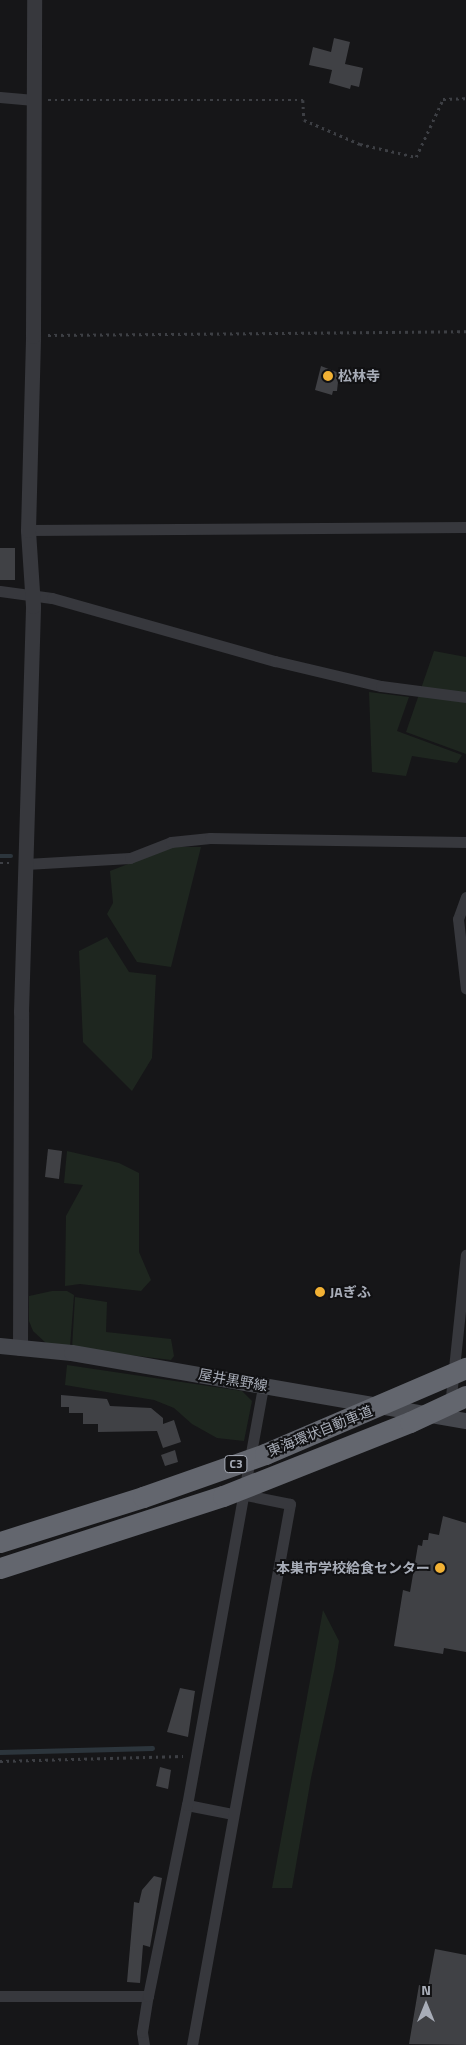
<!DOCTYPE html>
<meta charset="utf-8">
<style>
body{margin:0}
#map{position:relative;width:466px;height:2045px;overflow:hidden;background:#161618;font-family:"Titillium Web","Noto Sans JP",sans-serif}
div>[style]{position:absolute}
.green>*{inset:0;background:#1e261f}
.stream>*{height:4.5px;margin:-2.25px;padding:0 2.25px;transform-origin:2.25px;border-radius:2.25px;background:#2c353c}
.building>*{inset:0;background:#404145}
.path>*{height:2.5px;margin-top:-1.25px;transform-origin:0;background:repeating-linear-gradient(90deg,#3d3f44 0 2.5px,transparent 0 6.5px)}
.minor>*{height:11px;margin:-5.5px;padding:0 5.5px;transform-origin:5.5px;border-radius:5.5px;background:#37383d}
.tertiary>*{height:15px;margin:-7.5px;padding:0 7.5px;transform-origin:7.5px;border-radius:7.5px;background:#37383d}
.secondary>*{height:16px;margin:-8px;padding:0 8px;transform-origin:8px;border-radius:8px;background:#45474d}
.motorway-bridge>*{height:21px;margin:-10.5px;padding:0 10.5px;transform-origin:10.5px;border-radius:10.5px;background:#63666e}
.dots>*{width:14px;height:14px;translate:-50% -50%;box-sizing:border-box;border:2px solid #111113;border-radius:50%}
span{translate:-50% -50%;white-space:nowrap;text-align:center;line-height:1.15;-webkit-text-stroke:4px #111113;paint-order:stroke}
.shield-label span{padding:1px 4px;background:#111113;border:1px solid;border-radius:4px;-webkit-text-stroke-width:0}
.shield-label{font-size:12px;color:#a8adb8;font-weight:700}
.poi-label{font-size:14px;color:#a8adb8;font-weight:700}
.left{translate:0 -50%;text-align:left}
.right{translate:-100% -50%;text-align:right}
.street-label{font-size:14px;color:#a8adb8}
.north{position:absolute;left:401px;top:1980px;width:50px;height:50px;-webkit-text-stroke:4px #111113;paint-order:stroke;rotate:0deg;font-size:14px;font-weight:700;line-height:20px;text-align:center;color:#a8adb8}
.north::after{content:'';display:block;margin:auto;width:18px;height:22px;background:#a8adb8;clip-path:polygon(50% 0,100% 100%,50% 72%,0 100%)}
</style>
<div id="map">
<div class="green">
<div style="clip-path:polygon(434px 651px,466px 657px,466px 754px,406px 732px)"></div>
<div style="clip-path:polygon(369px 692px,409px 697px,397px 731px,462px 755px,457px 763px,412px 756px,406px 776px,372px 772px)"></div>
<div style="clip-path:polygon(172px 847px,201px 847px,171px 967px,137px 962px,107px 914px,113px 903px,110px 871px)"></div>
<div style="clip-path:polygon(107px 937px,129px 972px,156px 975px,152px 1058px,132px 1091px,83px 1042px,79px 951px)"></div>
<div style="clip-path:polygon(67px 1151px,119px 1163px,139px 1173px,139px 1252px,151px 1280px,141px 1291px,80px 1284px,65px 1286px,66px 1216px,83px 1185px,64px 1183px)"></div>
<div style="clip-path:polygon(52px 1291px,67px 1291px,74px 1295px,70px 1347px,47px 1344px,33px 1331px,29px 1321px,29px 1296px)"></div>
<div style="clip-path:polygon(75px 1297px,107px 1302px,106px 1332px,171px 1339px,174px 1356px,171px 1360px,72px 1348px)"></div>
<div style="clip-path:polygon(67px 1365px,242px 1391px,252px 1401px,244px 1441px,217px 1438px,192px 1424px,174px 1408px,154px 1400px,65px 1385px)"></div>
<div style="clip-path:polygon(323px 1610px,339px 1641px,335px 1667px,311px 1778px,292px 1888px,272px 1888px)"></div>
</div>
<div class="stream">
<div style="left:0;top:856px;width:11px"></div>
<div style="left:0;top:1752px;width:152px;rotate:-1.5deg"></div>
</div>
<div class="building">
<div style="clip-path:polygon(334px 38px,350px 42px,345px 64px,363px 68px,359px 87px,351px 85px,350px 89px,329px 83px,332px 70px,309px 65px,313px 47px,331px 52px)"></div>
<div style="clip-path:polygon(321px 366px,339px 373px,337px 391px,333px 391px,332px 395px,315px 390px)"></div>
<div style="clip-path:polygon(0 548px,15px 548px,15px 580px,0 580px)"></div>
<div style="clip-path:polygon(48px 1149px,62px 1151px,59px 1179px,45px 1177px)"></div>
<div style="clip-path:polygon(61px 1395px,107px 1399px,110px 1406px,151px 1408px,163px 1418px,163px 1424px,174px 1420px,181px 1442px,163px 1448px,157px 1431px,98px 1432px,98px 1424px,83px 1424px,83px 1413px,69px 1413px,69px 1407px,61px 1407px)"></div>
<div style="clip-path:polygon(175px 1450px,178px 1462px,165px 1466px,161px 1455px)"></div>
<div style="clip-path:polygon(443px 1516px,466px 1523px,466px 1652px,444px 1648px,443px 1654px,394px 1646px,403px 1590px,410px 1592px,418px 1545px,422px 1546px,423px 1540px,428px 1540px,429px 1533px,439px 1535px)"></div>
<div style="clip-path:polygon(180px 1688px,195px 1691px,188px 1737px,167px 1732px)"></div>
<div style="clip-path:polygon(160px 1767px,171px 1770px,168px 1789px,156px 1786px)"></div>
<div style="clip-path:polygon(154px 1876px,162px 1878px,150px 1947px,143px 1945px,140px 1983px,127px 1982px,134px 1902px,139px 1903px,142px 1890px)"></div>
<div style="clip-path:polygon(435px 1949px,466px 1955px,466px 2045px,409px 2044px,419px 1985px,428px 1987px)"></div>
</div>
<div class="path">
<div style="left:48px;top:100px;width:255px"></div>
<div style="left:303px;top:100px;width:20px;rotate:87deg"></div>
<div style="left:304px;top:120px;width:61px;rotate:23.2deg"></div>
<div style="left:360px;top:144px;width:57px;rotate:13.1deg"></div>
<div style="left:416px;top:157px;width:64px;rotate:-65deg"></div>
<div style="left:443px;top:99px;width:23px;rotate:-2deg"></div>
<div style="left:48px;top:335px;width:418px;rotate:-0.5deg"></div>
<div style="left:0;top:863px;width:11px"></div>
<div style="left:0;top:1761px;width:183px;rotate:-1.6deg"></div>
</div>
<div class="minor">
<div style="left:0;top:97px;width:34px;rotate:5deg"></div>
<div style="left:28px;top:530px;width:438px;rotate:-0.4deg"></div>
<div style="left:0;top:591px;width:52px;rotate:7.7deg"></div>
<div style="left:52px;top:598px;width:232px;rotate:15.8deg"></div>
<div style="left:275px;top:661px;width:109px;rotate:13.3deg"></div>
<div style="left:381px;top:686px;width:86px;rotate:7.4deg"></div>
<div style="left:26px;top:864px;width:104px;rotate:-3.3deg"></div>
<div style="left:130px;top:858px;width:44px;rotate:-21.3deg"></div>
<div style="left:171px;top:842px;width:39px;rotate:-6deg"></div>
<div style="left:210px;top:838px;width:256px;rotate:0.9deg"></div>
<div style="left:466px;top:897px;width:23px;rotate:110deg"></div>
<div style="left:458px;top:919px;width:70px;rotate:83.5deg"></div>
<div style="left:450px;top:1406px;width:152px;rotate:-84deg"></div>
<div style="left:187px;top:1805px;width:47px;rotate:11.1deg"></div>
<div style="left:0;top:1996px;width:148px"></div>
<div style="left:144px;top:2045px;width:13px;rotate:-99deg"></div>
<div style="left:142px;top:2032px;width:36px;rotate:-81deg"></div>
<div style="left:148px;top:1996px;width:195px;rotate:-78.5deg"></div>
<div style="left:187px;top:1805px;width:427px;rotate:-79.7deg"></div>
<div style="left:192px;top:2045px;width:550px;rotate:-79.73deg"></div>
<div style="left:290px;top:1504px;width:50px;rotate:-168.5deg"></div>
</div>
<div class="tertiary">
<div style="left:20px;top:1348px;width:336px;rotate:-89.8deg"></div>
<div style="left:21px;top:1012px;width:406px;rotate:-88.3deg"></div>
<div style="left:33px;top:606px;width:76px;rotate:-93.8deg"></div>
<div style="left:28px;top:530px;width:194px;rotate:-88.5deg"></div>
<div style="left:33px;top:336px;width:336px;rotate:-89.8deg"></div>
</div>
<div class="secondary">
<div style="left:0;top:1346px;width:72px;rotate:5.6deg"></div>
<div style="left:72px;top:1353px;width:400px;rotate:9.8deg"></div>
</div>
<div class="motorway-bridge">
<div style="left:0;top:1542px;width:150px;rotate:-17.5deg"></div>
<div style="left:143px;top:1497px;width:129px;rotate:-19.4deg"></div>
<div style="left:265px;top:1454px;width:219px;rotate:-23.2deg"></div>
<div style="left:0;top:1568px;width:234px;rotate:-17.9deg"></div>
<div style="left:223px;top:1496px;width:201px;rotate:-21.6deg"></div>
<div style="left:410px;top:1422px;width:62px;rotate:-24.9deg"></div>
</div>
<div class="dots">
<div style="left:328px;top:376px;background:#f2b134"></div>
<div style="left:320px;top:1292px;background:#f2b134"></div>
<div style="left:440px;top:1568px;background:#f2b134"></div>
</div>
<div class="shield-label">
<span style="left:236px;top:1464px">C3</span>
</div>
<div class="poi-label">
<span class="left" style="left:338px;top:376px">松林寺</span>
<span class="left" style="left:330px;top:1292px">JAぎふ</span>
<span class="right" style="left:430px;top:1568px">本巣市学校給食センター</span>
</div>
<div class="street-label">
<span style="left:233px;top:1380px;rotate:10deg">屋井黒野線</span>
<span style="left:320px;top:1431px;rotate:-22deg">東海環状自動車道</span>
</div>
<div class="north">N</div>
</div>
